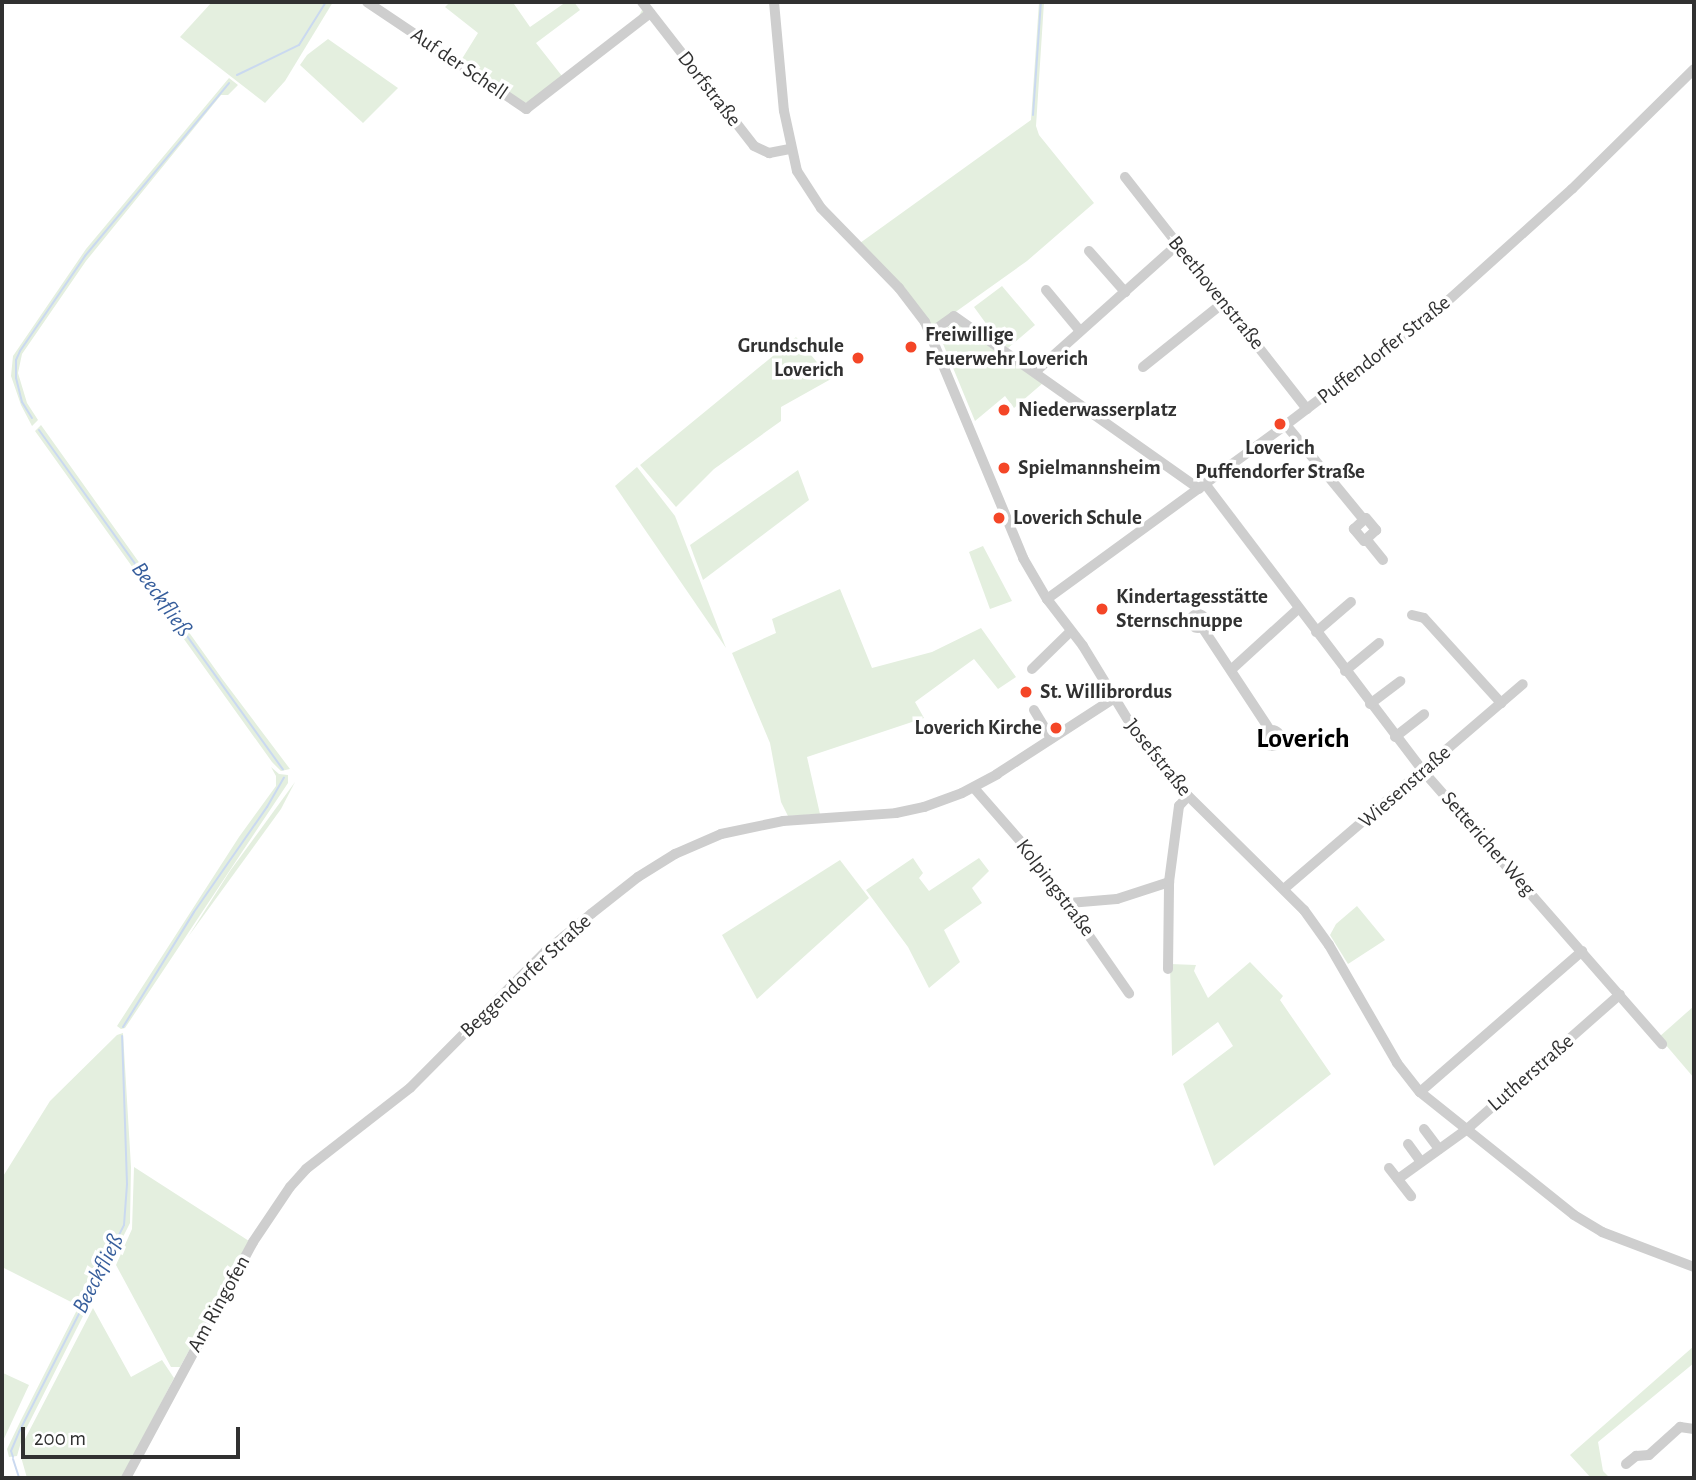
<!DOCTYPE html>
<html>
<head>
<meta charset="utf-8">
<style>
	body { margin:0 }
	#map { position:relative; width:1696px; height:1480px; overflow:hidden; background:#fff; font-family:"Alegreya Sans",sans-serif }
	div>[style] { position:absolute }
	.green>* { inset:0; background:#e4efdf }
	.stream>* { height:2px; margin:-1px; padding:0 1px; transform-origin:1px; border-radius:1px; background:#cad9f0 }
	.minor>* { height:10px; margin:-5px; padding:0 5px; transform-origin:5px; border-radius:5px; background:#cecece }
	.minor>.ring { margin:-5px; padding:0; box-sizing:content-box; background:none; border:10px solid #cecece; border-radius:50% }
	.dots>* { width:19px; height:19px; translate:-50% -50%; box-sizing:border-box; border:4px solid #fff; border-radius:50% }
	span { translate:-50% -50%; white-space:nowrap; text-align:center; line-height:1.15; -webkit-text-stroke:7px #fff; paint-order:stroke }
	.street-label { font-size:21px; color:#313131 }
	.poi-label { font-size:21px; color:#313131; font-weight:700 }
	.left { translate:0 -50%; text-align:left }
	.right { translate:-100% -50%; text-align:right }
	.water-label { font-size:23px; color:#375e9c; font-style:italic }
	.district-label { font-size:28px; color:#000; font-weight:700 }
	.frame { position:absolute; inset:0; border:4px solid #313131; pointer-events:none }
	.scale { position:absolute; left:21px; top:1427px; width:219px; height:32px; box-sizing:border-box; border:4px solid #313131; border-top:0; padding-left:9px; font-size:21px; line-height:24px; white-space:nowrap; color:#313131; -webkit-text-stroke:5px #fff; paint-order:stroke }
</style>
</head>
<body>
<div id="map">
	<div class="green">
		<div style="clip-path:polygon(212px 2px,333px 2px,285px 81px,265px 103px,180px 37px)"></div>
		<div style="clip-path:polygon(450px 2px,517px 2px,514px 4px,530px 27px,566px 2px,574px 2px,580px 10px,536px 43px,562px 76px,638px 18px,642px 10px,647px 14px,533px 101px,524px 103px,460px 62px,478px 33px,445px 7px)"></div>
		<div style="clip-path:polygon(1039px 2px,1044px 2px,1036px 126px,1039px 135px,1094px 203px,1027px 261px,933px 328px,905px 288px,860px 243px,1031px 120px)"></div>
		<div style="clip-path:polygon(328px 39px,398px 88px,363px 123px,300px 65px,307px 55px)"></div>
		<div style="clip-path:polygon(229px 78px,238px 85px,228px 95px,221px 95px,86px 261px,22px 354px,18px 373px,27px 403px,38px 420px,32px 426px,21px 405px,11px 376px,13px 356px,86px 249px)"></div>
		<div style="clip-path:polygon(1002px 286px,1035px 325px,1008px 348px,986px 333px,990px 329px,974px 307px)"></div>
		<div style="clip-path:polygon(956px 321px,1043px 383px,1014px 408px,1005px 396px,975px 421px,939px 334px)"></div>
		<div style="clip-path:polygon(796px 337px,831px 379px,781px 407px,781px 421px,714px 469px,676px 507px,640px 465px)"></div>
		<div style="clip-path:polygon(41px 425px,223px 680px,290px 769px,281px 771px,272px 762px,35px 431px)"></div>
		<div style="clip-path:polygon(637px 467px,675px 516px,726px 648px,615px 486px)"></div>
		<div style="clip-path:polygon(798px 470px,809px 500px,703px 580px,690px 545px)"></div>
		<div style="clip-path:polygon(983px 546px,1012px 601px,990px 609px,969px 552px)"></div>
		<div style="clip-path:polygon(840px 589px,872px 668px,932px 652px,981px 628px,1016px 677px,998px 689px,974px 659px,915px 702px,924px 718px,807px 757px,820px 814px,788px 816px,781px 802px,770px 743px,732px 653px,776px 633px,772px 619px)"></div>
		<div style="clip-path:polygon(271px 767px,279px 774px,288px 775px,288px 783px,125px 1028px,121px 1029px,117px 1026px,239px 837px,276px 786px,276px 776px)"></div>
		<div style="clip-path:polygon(295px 782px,281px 809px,188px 937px,230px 871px)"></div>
		<div style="clip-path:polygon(913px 858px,923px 873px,919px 878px,929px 891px,979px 858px,989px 871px,972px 888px,982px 903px,944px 930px,960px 962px,929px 988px,908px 947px,866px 890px)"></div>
		<div style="clip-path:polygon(840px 860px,869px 898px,757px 999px,722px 935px)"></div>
		<div style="clip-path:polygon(1357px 906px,1385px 940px,1348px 964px,1330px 935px,1336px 924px)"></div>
		<div style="clip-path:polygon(1250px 962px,1283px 996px,1280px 1000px,1331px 1074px,1214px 1166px,1183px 1084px,1233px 1046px,1218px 1022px,1172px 1056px,1170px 964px,1196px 965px,1194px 971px,1208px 998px)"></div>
		<div style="clip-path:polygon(1694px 1006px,1694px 1078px,1659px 1037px)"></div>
		<div style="clip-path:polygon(123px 1033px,131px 1167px,130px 1223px,23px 1435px,17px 1456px,9px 1457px,7px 1449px,21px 1420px,79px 1306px,2px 1267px,2px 1178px,50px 1101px,117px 1035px)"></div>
		<div style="clip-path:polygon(134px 1167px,249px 1241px,180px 1367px,171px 1367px,116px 1265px,132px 1229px)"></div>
		<div style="clip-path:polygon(93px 1308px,131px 1377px,162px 1360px,174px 1378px,122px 1478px,27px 1478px,21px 1457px,25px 1439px)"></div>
		<div style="clip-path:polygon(1694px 1346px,1694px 1363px,1598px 1442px,1603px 1471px,1610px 1478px,1591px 1478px,1570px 1455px)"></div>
		<div style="clip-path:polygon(3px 1373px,29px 1385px,2px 1443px,2px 1376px)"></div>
	</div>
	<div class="stream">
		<div style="left:237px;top:75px;width:69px;rotate:-25.8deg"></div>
		<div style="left:299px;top:45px;width:51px;rotate:-57.9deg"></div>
		<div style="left:1033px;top:115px;width:113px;rotate:-86deg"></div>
		<div style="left:32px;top:418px;width:19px;rotate:-122deg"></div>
		<div style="left:22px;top:402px;width:25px;rotate:-104deg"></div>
		<div style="left:16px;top:378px;width:18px;rotate:-90deg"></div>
		<div style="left:16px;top:360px;width:10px;rotate:-66deg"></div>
		<div style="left:20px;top:351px;width:115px;rotate:-55.6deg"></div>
		<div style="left:85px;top:256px;width:225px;rotate:-50.2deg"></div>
		<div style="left:39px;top:430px;width:418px;rotate:54.3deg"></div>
		<div style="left:123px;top:1027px;width:135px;rotate:-58.3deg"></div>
		<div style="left:194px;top:912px;width:128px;rotate:-55.2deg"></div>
		<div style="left:267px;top:807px;width:34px;rotate:-60deg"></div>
		<div style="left:13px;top:1457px;width:6px;rotate:-108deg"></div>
		<div style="left:11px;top:1451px;width:21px;rotate:-67deg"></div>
		<div style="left:19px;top:1432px;width:232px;rotate:-63.1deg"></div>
		<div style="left:124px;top:1225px;width:41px;rotate:-85.8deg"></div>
		<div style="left:127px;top:1184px;width:148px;rotate:-91.9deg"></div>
		<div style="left:13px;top:1459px;width:20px;rotate:72deg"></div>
	</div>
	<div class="minor">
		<div style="left:367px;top:2px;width:192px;rotate:33.9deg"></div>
		<div style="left:526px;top:109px;width:157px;rotate:-37.7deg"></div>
		<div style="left:642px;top:2px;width:182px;rotate:52.1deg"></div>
		<div style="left:754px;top:146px;width:17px;rotate:25deg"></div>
		<div style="left:769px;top:153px;width:21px;rotate:-11deg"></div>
		<div style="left:774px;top:2px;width:109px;rotate:84.8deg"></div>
		<div style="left:784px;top:111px;width:61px;rotate:77.8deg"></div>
		<div style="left:797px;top:171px;width:44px;rotate:57deg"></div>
		<div style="left:821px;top:208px;width:112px;rotate:45.7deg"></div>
		<div style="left:899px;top:288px;width:43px;rotate:52.6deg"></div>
		<div style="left:925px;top:322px;width:256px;rotate:67.4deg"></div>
		<div style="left:1023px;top:558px;width:48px;rotate:59.7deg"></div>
		<div style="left:1047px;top:599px;width:59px;rotate:52.5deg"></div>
		<div style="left:1083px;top:646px;width:119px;rotate:58.7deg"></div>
		<div style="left:1145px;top:748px;width:36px;rotate:51deg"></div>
		<div style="left:1168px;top:776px;width:191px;rotate:44.6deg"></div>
		<div style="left:1304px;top:910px;width:43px;rotate:54.5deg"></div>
		<div style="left:1329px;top:945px;width:136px;rotate:60deg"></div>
		<div style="left:1397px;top:1063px;width:37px;rotate:52deg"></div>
		<div style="left:1420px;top:1092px;width:197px;rotate:38.6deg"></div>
		<div style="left:1574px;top:1215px;width:33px;rotate:31deg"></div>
		<div style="left:1602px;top:1232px;width:98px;rotate:20.8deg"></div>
		<div style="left:1125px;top:177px;width:295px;rotate:51.9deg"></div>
		<div style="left:1089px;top:251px;width:55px;rotate:48.7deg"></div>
		<div style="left:1046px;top:290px;width:53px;rotate:50.3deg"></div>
		<div style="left:930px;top:333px;width:29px;rotate:-35deg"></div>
		<div style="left:954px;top:316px;width:300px;rotate:35.2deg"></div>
		<div style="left:1143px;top:367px;width:104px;rotate:-38.7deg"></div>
		<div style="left:1035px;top:372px;width:191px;rotate:-41.8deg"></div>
		<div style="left:1286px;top:425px;width:123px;rotate:50.6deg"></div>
		<div style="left:1206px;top:485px;width:359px;rotate:52.8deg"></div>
		<div style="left:1423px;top:771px;width:363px;rotate:48.8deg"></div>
		<div style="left:1366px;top:518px;width:16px;rotate:50deg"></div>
		<div style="left:1376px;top:530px;width:16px;rotate:137deg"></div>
		<div style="left:1364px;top:541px;width:16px;rotate:-130deg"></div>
		<div style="left:1354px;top:529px;width:16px;rotate:-43deg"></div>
		<div style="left:1366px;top:539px;width:27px;rotate:51deg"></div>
		<div style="left:1047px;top:599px;width:292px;rotate:-36.1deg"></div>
		<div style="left:1283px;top:427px;width:200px;rotate:-37.3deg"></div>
		<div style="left:1442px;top:306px;width:175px;rotate:-42deg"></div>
		<div style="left:1572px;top:189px;width:171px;rotate:-44.5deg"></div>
		<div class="ring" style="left:1191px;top:614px;width:4px;height:4px"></div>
		<div style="left:1412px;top:615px;width:12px;rotate:14deg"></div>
		<div style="left:1424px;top:618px;width:115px;rotate:47.8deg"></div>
		<div style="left:1202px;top:627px;width:123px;rotate:56.6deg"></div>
		<div style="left:1316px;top:632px;width:46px;rotate:-40.6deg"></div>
		<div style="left:1032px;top:669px;width:54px;rotate:-44.3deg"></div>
		<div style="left:1232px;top:669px;width:89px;rotate:-42.3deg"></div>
		<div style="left:1345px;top:671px;width:44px;rotate:-39.5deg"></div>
		<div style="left:1370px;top:704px;width:38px;rotate:-37deg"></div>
		<div style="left:1034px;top:710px;width:33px;rotate:59deg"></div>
		<div class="ring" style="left:1264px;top:730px;width:6px;height:6px"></div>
		<div style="left:1395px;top:737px;width:37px;rotate:-38deg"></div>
		<div style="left:974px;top:788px;width:93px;rotate:48.9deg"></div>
		<div style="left:1035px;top:858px;width:165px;rotate:55.2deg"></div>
		<div style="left:1285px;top:888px;width:313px;rotate:-40.6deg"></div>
		<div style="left:1069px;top:903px;width:48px;rotate:-4.8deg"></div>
		<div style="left:1117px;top:899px;width:55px;rotate:-18.1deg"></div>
		<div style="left:1168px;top:969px;width:87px;rotate:-89.3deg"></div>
		<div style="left:1169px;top:882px;width:77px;rotate:-82.5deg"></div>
		<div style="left:1179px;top:806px;width:13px;rotate:-48deg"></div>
		<div style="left:1420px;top:1092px;width:215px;rotate:-41deg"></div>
		<div style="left:1424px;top:1129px;width:25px;rotate:53deg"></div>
		<div style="left:1408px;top:1144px;width:22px;rotate:54deg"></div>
		<div style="left:1389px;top:1168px;width:36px;rotate:52deg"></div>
		<div style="left:1398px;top:1179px;width:84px;rotate:-35.8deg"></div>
		<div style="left:1466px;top:1130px;width:205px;rotate:-41.4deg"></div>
		<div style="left:1626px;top:1464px;width:13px;rotate:-39deg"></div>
		<div style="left:1636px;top:1456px;width:13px;rotate:-4deg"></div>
		<div style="left:1649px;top:1455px;width:42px;rotate:-42.1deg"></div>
		<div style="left:1680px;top:1427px;width:14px;rotate:8deg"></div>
		<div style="left:126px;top:1478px;width:268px;rotate:-61.7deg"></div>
		<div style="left:253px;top:1242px;width:66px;rotate:-56.1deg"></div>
		<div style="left:290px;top:1187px;width:24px;rotate:-48deg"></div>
		<div style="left:306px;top:1169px;width:132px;rotate:-37.9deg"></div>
		<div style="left:410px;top:1088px;width:192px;rotate:-45.2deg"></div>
		<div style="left:545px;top:952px;width:60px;rotate:-39.6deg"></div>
		<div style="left:591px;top:914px;width:60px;rotate:-38.2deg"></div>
		<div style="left:638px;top:877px;width:44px;rotate:-31.9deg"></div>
		<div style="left:675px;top:854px;width:50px;rotate:-23.5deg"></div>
		<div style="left:721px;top:834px;width:63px;rotate:-11.8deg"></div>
		<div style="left:783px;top:821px;width:113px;rotate:-4deg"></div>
		<div style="left:896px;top:813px;width:29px;rotate:-12deg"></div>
		<div style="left:924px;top:807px;width:40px;rotate:-20.2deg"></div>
		<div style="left:962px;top:793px;width:40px;rotate:-28deg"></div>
		<div style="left:997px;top:774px;width:138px;rotate:-32.9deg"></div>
	</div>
	<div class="dots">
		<div style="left:911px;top:347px;background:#f44627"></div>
		<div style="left:858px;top:358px;background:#f44627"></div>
		<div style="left:1004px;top:410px;background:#f44627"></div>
		<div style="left:1280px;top:424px;background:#f44627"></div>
		<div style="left:1004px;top:468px;background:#f44627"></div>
		<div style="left:999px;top:518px;background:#f44627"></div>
		<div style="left:1102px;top:609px;background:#f44627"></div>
		<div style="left:1026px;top:692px;background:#f44627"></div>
		<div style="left:1056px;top:728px;background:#f44627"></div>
	</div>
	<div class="street-label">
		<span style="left:459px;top:64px;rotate:34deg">Auf der Schell</span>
		<span style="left:709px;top:89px;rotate:52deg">Dorfstraße</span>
		<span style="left:1216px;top:293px;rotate:51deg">Beethovenstraße</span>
		<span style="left:1384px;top:350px;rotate:-38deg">Puffendorfer Straße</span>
		<span style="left:1158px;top:758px;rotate:51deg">Josefstraße</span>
		<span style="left:1405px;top:787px;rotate:-41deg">Wiesenstraße</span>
		<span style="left:1488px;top:844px;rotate:49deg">Settericher Weg</span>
		<span style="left:1055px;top:888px;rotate:53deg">Kolpingstraße</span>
		<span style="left:526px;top:976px;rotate:-43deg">Beggendorfer Straße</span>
		<span style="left:1531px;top:1073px;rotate:-41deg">Lutherstraße</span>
		<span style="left:219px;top:1304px;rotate:-61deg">Am Ringofen</span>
	</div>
	<div class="poi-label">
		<span class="left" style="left:925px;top:347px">Freiwillige<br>Feuerwehr Loverich</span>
		<span class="right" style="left:844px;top:358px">Grundschule<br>Loverich</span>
		<span class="left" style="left:1018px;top:410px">Niederwasserplatz</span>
		<span style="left:1280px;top:460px">Loverich<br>Puffendorfer Straße</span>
		<span class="left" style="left:1018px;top:468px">Spielmannsheim</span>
		<span class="left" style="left:1013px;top:518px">Loverich Schule</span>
		<span class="left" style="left:1116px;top:609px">Kindertagesstätte<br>Sternschnuppe</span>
		<span class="left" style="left:1040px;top:692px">St. Willibrordus</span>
		<span class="right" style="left:1042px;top:728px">Loverich Kirche</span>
	</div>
	<div class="water-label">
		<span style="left:161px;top:600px;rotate:54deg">Beeckfließ</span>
		<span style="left:99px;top:1274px;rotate:-63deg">Beeckfließ</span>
	</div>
	<div class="district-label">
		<span style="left:1303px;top:739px">Loverich</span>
	</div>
	<div class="frame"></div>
	<div class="scale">200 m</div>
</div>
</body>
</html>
